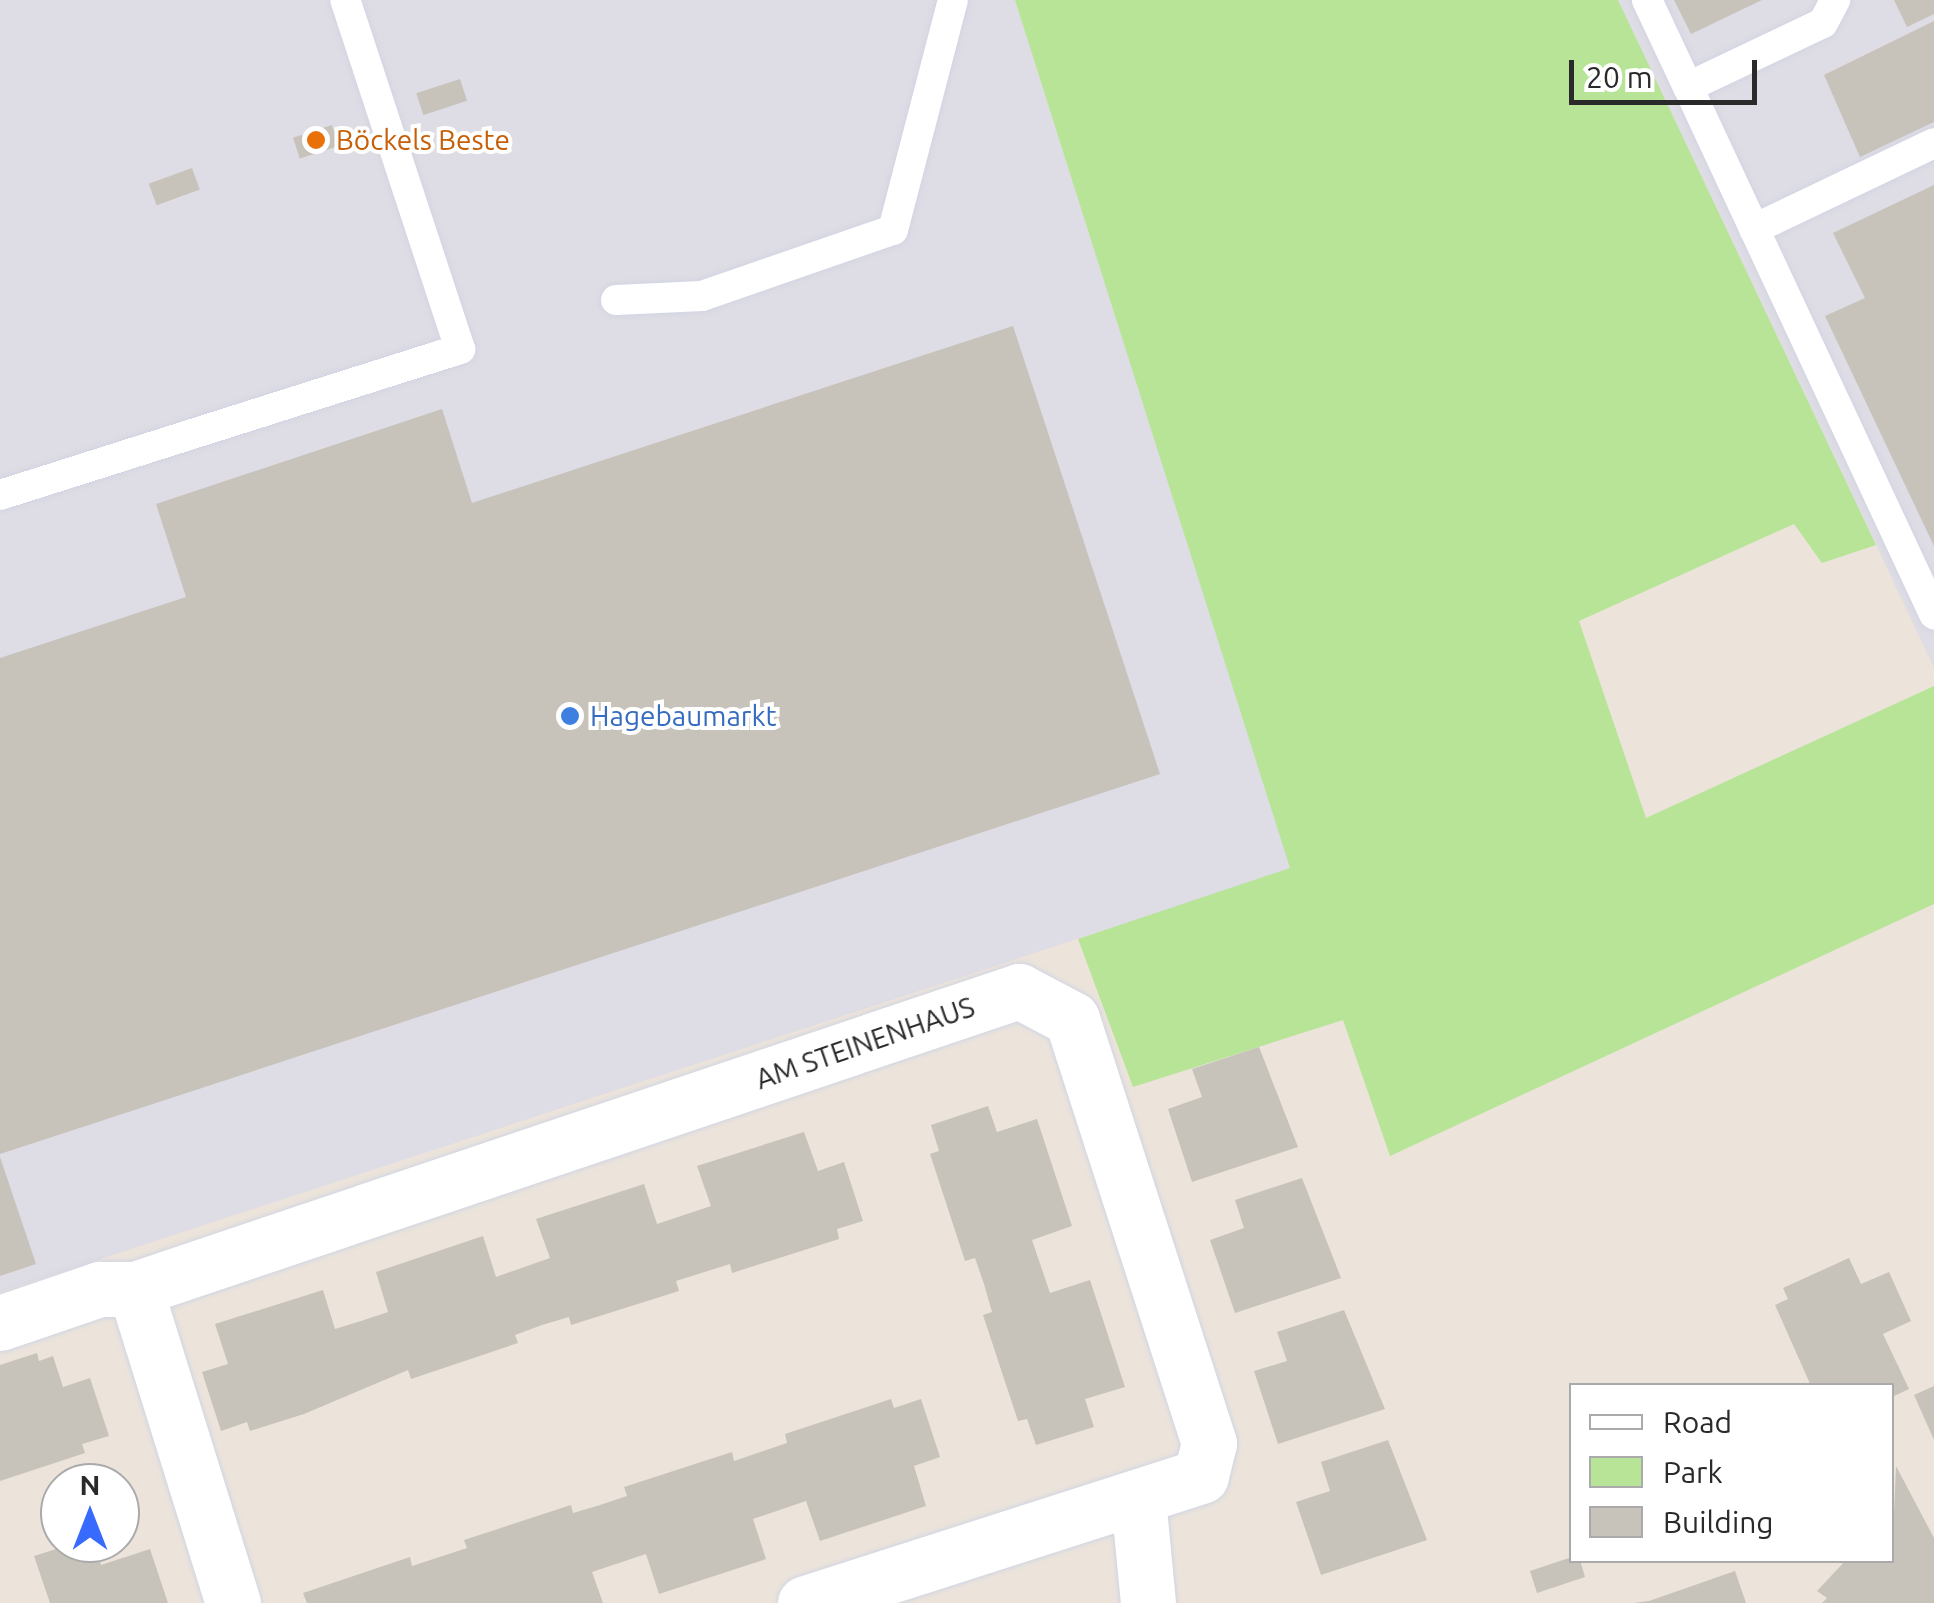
<!DOCTYPE html>
<html>
<head>
<meta charset="utf-8">
<style>
	body { margin:0 }
	#map { position:relative; width:1934px; height:1603px; overflow:hidden; background:#ece4db; font-family:Ubuntu,sans-serif }
	div>[style] { position:absolute }
	.industrial>* { inset:0; background:#dedce4 }
	.green>* { inset:0; background:#b7e497 }
	.building>* { inset:0; background:#c7c2ba; transform-origin:0 0 }
	.roads { filter:drop-shadow(0 0 2px #d1d5e3) drop-shadow(0 0 2px #d1d5e3) }
	.service>* { height:30px; margin:-15px; padding:0 15px; transform-origin:15px; border-radius:15px; background:#fff }
	.minor>* { height:55px; margin:-27.5px; padding:0 27.5px; transform-origin:27.5px; border-radius:27.5px; background:#fff }
	.dots>* { width:28px; height:28px; translate:-50% -50%; box-sizing:border-box; border:5px solid #fff; border-radius:50% }
	span { translate:-50% -50%; white-space:nowrap; text-align:center; line-height:1.15; -webkit-text-stroke:8px #fff; paint-order:stroke }
	.food-label { font-size:28px; color:#c56008 }
	.left { translate:0 -50%; text-align:left }
	.shop-label { font-size:28px; color:#366cbe }
	.street-label { font-size:28px; color:#2a2a2a }
	.legend { position:absolute; left:1569px; top:1383px; width:325px; height:180px; box-sizing:border-box; background:#fff; border:2px solid #aaa; margin:0; padding:12px 18px; list-style:none; font-size:30px; color:#2a2a2a }
	.legend li { display:flex; align-items:center; gap:20px; height:50px }
	.legend b { width:50px; border:2px solid #aaa }
	.north { position:absolute; left:40px; top:1463px; width:100px; height:100px; box-sizing:border-box; background:#fff; border:2px solid #aaa; border-radius:50%; rotate:0deg; font-size:28px; font-weight:700; line-height:40px; text-align:center; color:#2a2a2a }
	.north::after { content:''; display:block; margin:auto; width:35px; height:45px; background:#386afd; clip-path:polygon(50% 0,100% 100%,50% 72%,0 100%) }
	.scale { position:absolute; left:1569px; top:60px; width:188px; height:45px; box-sizing:border-box; border:5px solid #2a2a2a; border-top:0; padding-left:12px; font-size:30px; line-height:35px; white-space:nowrap; color:#2a2a2a; -webkit-text-stroke:8px #fff; paint-order:stroke }
</style>
</head>
<body>
<div id="map">
	<div class="industrial">
		<div style="clip-path:polygon(0 0,1015px 0,1291px 869px,0 1292px)"></div>
		<div style="clip-path:polygon(1618px 0,1934px 0,1934px 668px,1876px 545px)"></div>
	</div>
	<div class="green">
		<div style="clip-path:polygon(1015px 0,1618px 0,1876px 545px,1822px 563px,1794px 524px,1579px 621px,1646px 818px,1934px 686px,1934px 904px,1390px 1156px,1343px 1020px,1133px 1087px,1078px 939px,1290px 868px)"></div>
	</div>
	<div class="building">
		<div style="clip-path:polygon(1674px 0,1762px 0,1691px 34px)"></div>
		<div style="clip-path:polygon(1894px 0,1934px 0,1934px 14px,1907px 27px)"></div>
		<div style="clip-path:polygon(1934px 21px,1934px 122px,1860px 157px,1824px 75px)"></div>
		<div style="left:460px;top:79px;width:23px;height:46px;rotate:72deg"></div>
		<div style="left:332px;top:125px;width:22px;height:41px;rotate:72deg"></div>
		<div style="left:192px;top:168px;width:23px;height:46px;rotate:70deg"></div>
		<div style="clip-path:polygon(1934px 185px,1934px 546px,1825px 316px,1865px 298px,1833px 233px)"></div>
		<div style="clip-path:polygon(1013px 326px,1160px 774px,0 1154px,0 658px,186px 597px,156px 504px,442px 409px,472px 503px)"></div>
		<div style="clip-path:polygon(1259px 1047px,1298px 1147px,1192px 1182px,1168px 1109px,1202px 1097px,1192px 1069px)"></div>
		<div style="clip-path:polygon(988px 1106px,997px 1132px,1037px 1119px,1072px 1226px,1032px 1240px,1050px 1293px,1090px 1280px,1125px 1387px,1085px 1399px,1094px 1427px,1036px 1445px,1027px 1419px,1018px 1421px,983px 1315px,992px 1312px,984px 1284px,975px 1258px,965px 1261px,930px 1154px,939px 1151px,931px 1125px)"></div>
		<div style="clip-path:polygon(804px 1132px,818px 1171px,844px 1162px,863px 1221px,837px 1229px,839px 1239px,732px 1273px,730px 1264px,676px 1281px,679px 1291px,571px 1325px,569px 1317px,542px 1325px,515px 1335px,518px 1343px,411px 1379px,408px 1370px,304px 1414px,250px 1431px,247px 1422px,221px 1431px,202px 1372px,228px 1364px,215px 1324px,323px 1290px,335px 1329px,361px 1321px,388px 1312px,376px 1272px,483px 1236px,496px 1277px,550px 1258px,536px 1219px,644px 1184px,657px 1224px,711px 1206px,697px 1166px)"></div>
		<div style="clip-path:polygon(0 1157px,36px 1264px,0 1276px)"></div>
		<div style="clip-path:polygon(1302px 1178px,1341px 1278px,1235px 1313px,1210px 1240px,1244px 1228px,1235px 1200px)"></div>
		<div style="clip-path:polygon(1849px 1258px,1861px 1284px,1889px 1272px,1911px 1321px,1883px 1334px,1909px 1389px,1892px 1397px,1892px 1386px,1811px 1386px,1775px 1305px,1788px 1299px,1783px 1288px)"></div>
		<div style="clip-path:polygon(1344px 1310px,1385px 1409px,1278px 1444px,1254px 1371px,1287px 1361px,1277px 1332px)"></div>
		<div style="clip-path:polygon(37px 1353px,39px 1361px,53px 1356px,63px 1387px,90px 1378px,109px 1436px,82px 1444px,85px 1453px,0 1481px,0 1365px)"></div>
		<div style="clip-path:polygon(1934px 1386px,1934px 1440px,1914px 1395px)"></div>
		<div style="clip-path:polygon(891px 1399px,894px 1408px,921px 1399px,940px 1457px,914px 1466px,926px 1506px,820px 1541px,806px 1501px,753px 1519px,766px 1559px,659px 1594px,646px 1554px,592px 1572px,603px 1603px,307px 1603px,303px 1593px,410px 1557px,412px 1566px,467px 1548px,464px 1540px,571px 1505px,573px 1513px,600px 1505px,627px 1496px,624px 1487px,732px 1452px,734px 1461px,787px 1443px,785px 1434px)"></div>
		<div style="clip-path:polygon(1388px 1440px,1427px 1540px,1321px 1575px,1296px 1502px,1330px 1491px,1321px 1462px)"></div>
		<div style="clip-path:polygon(1896px 1466px,1934px 1538px,1934px 1603px,1822px 1603px,1827px 1598px,1817px 1591px,1846px 1560px,1892px 1560px)"></div>
		<div style="clip-path:polygon(75px 1543px,94px 1543px,101px 1565px,150px 1549px,168px 1603px,50px 1603px,34px 1556px)"></div>
		<div style="clip-path:polygon(1572px 1557px,1580px 1560px,1585px 1577px,1537px 1593px,1530px 1571px)"></div>
		<div style="clip-path:polygon(1735px 1571px,1746px 1603px,1633px 1603px,1649px 1601px)"></div>
	</div>
	<div class="roads">
		<div class="service">
			<div style="left:1647px;top:0;width:96px;rotate:64.8deg"></div>
			<div style="left:1688px;top:87px;width:149px;rotate:-25.4deg"></div>
			<div style="left:1823px;top:23px;width:26px;rotate:-62deg"></div>
			<div style="left:1688px;top:87px;width:582px;rotate:64.98deg"></div>
			<div style="left:1754px;top:229px;width:199px;rotate:-25.5deg"></div>
			<div style="left:616px;top:300px;width:86px;rotate:-2.7deg"></div>
			<div style="left:702px;top:296px;width:202px;rotate:-19.1deg"></div>
			<div style="left:893px;top:230px;width:238px;rotate:-75.4deg"></div>
			<div style="left:0;top:495px;width:483px;rotate:-17.6deg"></div>
			<div style="left:460px;top:349px;width:367px;rotate:-108.2deg"></div>
		</div>
		<div class="minor">
			<div style="left:0;top:1323px;width:106px;rotate:-18.8deg"></div>
			<div style="left:100px;top:1289px;width:35px"></div>
			<div style="left:1138px;top:1499px;width:104px;rotate:84.5deg"></div>
			<div style="left:233px;top:1603px;width:329px;rotate:-107.3deg"></div>
			<div style="left:135px;top:1289px;width:933px;rotate:-18.63deg"></div>
			<div style="left:1019px;top:991px;width:60px;rotate:27.8deg"></div>
			<div style="left:1072px;top:1019px;width:446px;rotate:72.1deg"></div>
			<div style="left:1209px;top:1443px;width:34px;rotate:104deg"></div>
			<div style="left:1201px;top:1476px;width:416px;rotate:162.2deg"></div>
		</div>
	</div>
	<div class="dots">
		<div style="left:316px;top:140px;background:#e8710a"></div>
		<div style="left:570px;top:716px;background:#3f7fe0"></div>
	</div>
	<div class="food-label">
		<span class="left" style="left:336px;top:140px">Böckels Beste</span>
	</div>
	<div class="shop-label">
		<span class="left" style="left:590px;top:716px">Hagebaumarkt</span>
	</div>
	<div class="street-label">
		<span style="left:865px;top:1043px;rotate:-19deg">AM STEINENHAUS</span>
	</div>
	<ul class="legend">
	<li><b style="height:12px;background:#fff"></b>Road</li>
	<li><b style="height:28px;background:#b7e497"></b>Park</li>
	<li><b style="height:28px;background:#c7c2ba"></b>Building</li>
	</ul>
	<div class="north">N</div>
	<div class="scale">20 m</div>
</div>
</body>
</html>
